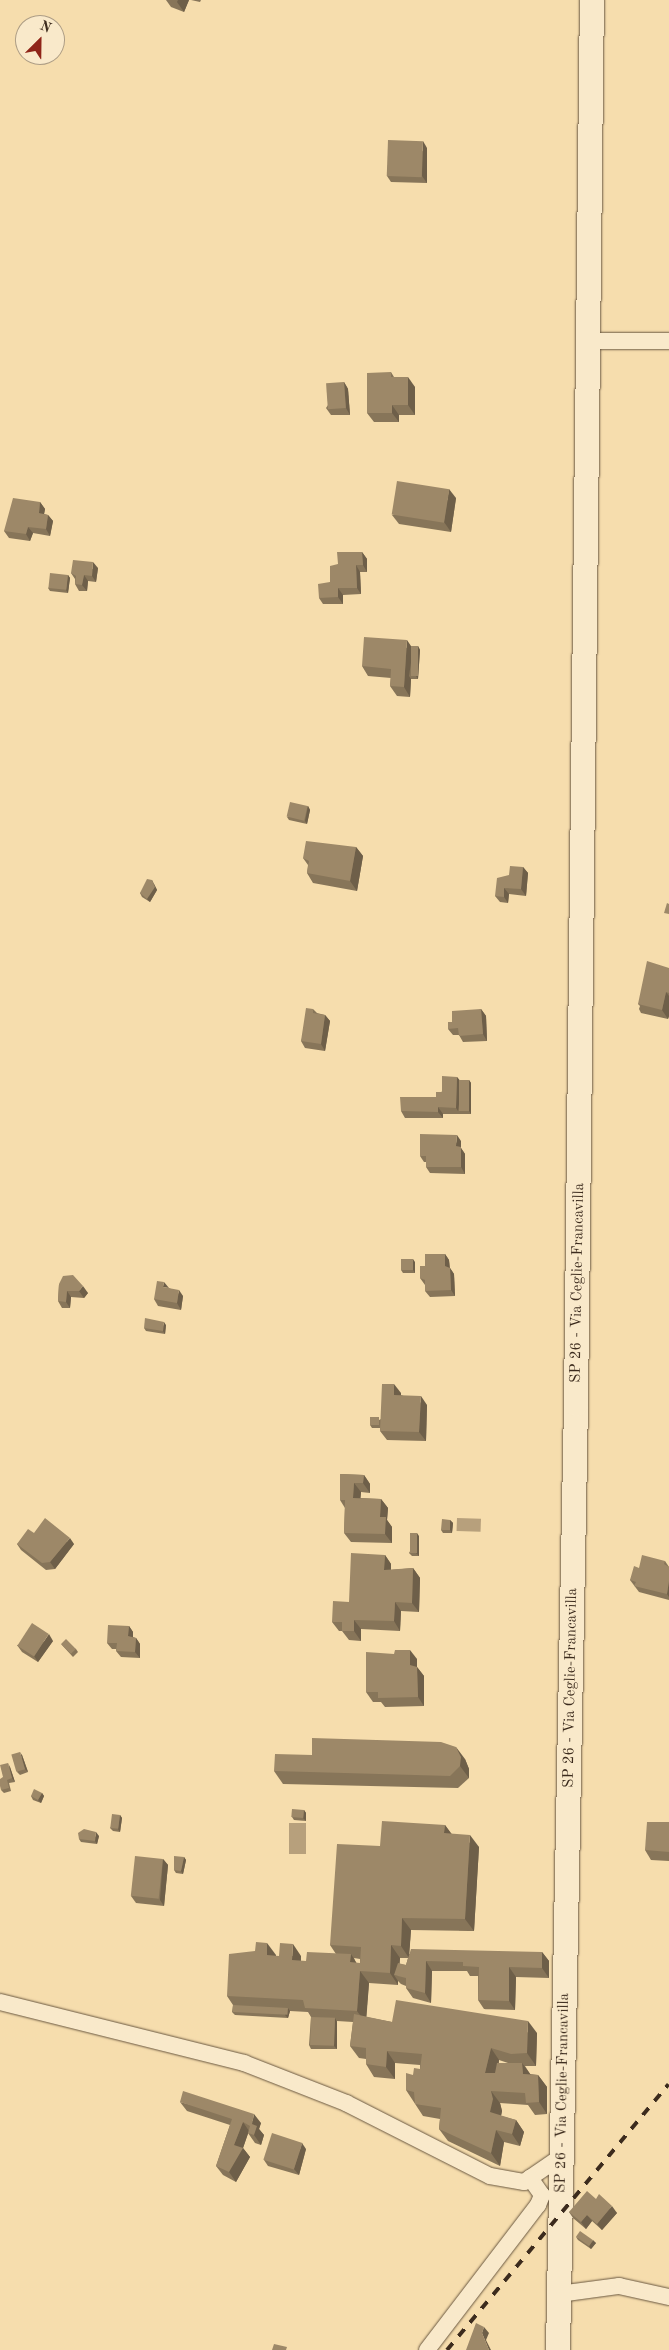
<!DOCTYPE html>
<html>
<head>
<meta charset="utf-8">
<style>
	body { margin:0 }
	#map { position:relative; width:669px; height:2350px; overflow:hidden; background:#f6ddad; font-family:"Old Standard TT",serif }
	div>[style] { position:absolute }
	.water>* { inset:0; background:#b7a07c; transform-origin:0 0 }
	.roads { filter:drop-shadow(0 0 1px #6a5841) drop-shadow(0 0 1px #6a5841) }
	.minor>* { height:16px; margin:-8px; padding:0 8px; transform-origin:8px; border-radius:8px; background:#f9e9ca }
	.secondary>* { height:24px; margin:-12px; padding:0 12px; transform-origin:12px; border-radius:12px; background:#f9e9ca }
	.rail>* { height:4px; margin-top:-2px; transform-origin:0; background:repeating-linear-gradient(90deg,#3c2b1d 0 9px,transparent 0 18px) }
	.wall>* { inset:0; background:#877559 }
	.shaded-wall>* { inset:0; background:#6e5f49 }
	.building>* { inset:0; background:#9d8868; transform-origin:0 0 }
	span { translate:-50% -50%; white-space:nowrap; text-align:center; line-height:1.15; -webkit-text-stroke:4px #f9e9ca; paint-order:stroke }
	.street-label { font-size:15px; color:#3c2b1d }
	.north { position:absolute; left:15px; top:15px; width:50px; height:50px; box-sizing:border-box; background:#f9e9ca; border:1px solid #ad9d85; border-radius:50%; rotate:23deg; font-size:14px; font-weight:700; line-height:20px; text-align:center; color:#3c2b1d }
	.north::after { content:''; display:block; margin:auto; width:18px; height:22px; background:#8f2418; clip-path:polygon(50% 0,100% 100%,50% 72%,0 100%) }
</style>
</head>
<body>
<div id="map">
	<div class="water">
		<div style="left:457px;top:1518px;width:24px;height:13px;rotate:2deg"></div>
		<div style="left:289px;top:1823px;width:17px;height:31px"></div>
	</div>
	<div class="roads">
		<div class="minor">
			<div style="left:586px;top:341px;width:83px"></div>
			<div style="left:0;top:2002px;width:252px;rotate:14deg"></div>
			<div style="left:244px;top:2063px;width:110px;rotate:21.4deg"></div>
			<div style="left:346px;top:2103px;width:161px;rotate:26.9deg"></div>
			<div style="left:490px;top:2176px;width:35px;rotate:10deg"></div>
			<div style="left:524px;top:2182px;width:46px;rotate:-34.4deg"></div>
			<div style="left:559px;top:2294px;width:61px;rotate:-7.6deg"></div>
			<div style="left:619px;top:2286px;width:51px;rotate:12.4deg"></div>
			<div style="left:427px;top:2350px;width:183px;rotate:-52.6deg"></div>
			<div style="left:538px;top:2205px;width:11px;rotate:-68deg"></div>
			<div style="left:542px;top:2195px;width:21px;rotate:-125deg"></div>
		</div>
		<div class="secondary">
			<div style="left:558px;top:2350px;width:946px;rotate:-88.91deg"></div>
			<div style="left:576px;top:1404px;width:1404px;rotate:-89.35deg"></div>
		</div>
	</div>
	<div class="rail">
		<div style="left:447px;top:2350px;width:346px;rotate:-50.2deg"></div>
	</div>
	<div class="wall">
		<div style="clip-path:polygon(166px 0,189px 0,184px 12px,171px 7px)"></div>
		<div style="clip-path:polygon(191px 0,201px 0,200px 2px)"></div>
		<div style="clip-path:polygon(427px 148px,427px 183px,391px 182px,387px 176px)"></div>
		<div style="clip-path:polygon(391px 372px,394px 377px,415px 387px,415px 415px,399px 415px,399px 422px,374px 422px,367px 413px)"></div>
		<div style="clip-path:polygon(344px 382px,348px 389px,350px 415px,331px 415px,326px 408px)"></div>
		<div style="clip-path:polygon(456px 498px,451px 532px,399px 524px,392px 515px)"></div>
		<div style="clip-path:polygon(40px 502px,45px 509px,44px 514px,48px 515px,53px 521px,50px 536px,33px 533px,30px 541px,9px 538px,4px 531px)"></div>
		<div style="clip-path:polygon(362px 552px,367px 559px,367px 572px,360px 572px,361px 594px,343px 595px,343px 604px,323px 604px,319px 598px,330px 582px,338px 564px)"></div>
		<div style="clip-path:polygon(98px 568px,96px 582px,88px 581px,87px 591px,79px 591px,75px 584px,75px 579px,71px 573px)"></div>
		<div style="clip-path:polygon(68px 575px,70px 578px,68px 593px,50px 591px,48px 588px)"></div>
		<div style="clip-path:polygon(411px 646px,418px 646px,420px 650px,418px 679px,411px 679px,410px 697px,397px 696px,390px 686px,391px 678px,368px 676px,362px 666px)"></div>
		<div style="clip-path:polygon(308px 806px,310px 810px,307px 824px,289px 820px,287px 817px)"></div>
		<div style="clip-path:polygon(356px 847px,363px 856px,357px 891px,313px 883px,307px 873px,308px 865px,303px 858px)"></div>
		<div style="clip-path:polygon(523px 867px,528px 873px,526px 896px,509px 894px,508px 903px,500px 902px,495px 896px)"></div>
		<div style="clip-path:polygon(154px 884px,157px 890px,150px 902px,142px 897px,140px 893px)"></div>
		<div style="clip-path:polygon(669px 968px,669px 1016px,668px 1019px,641px 1013px,639px 1009px,640px 1006px,638px 1004px)"></div>
		<div style="clip-path:polygon(313px 1009px,317px 1013px,325px 1015px,330px 1021px,325px 1051px,305px 1048px,301px 1041px)"></div>
		<div style="clip-path:polygon(481px 1009px,486px 1016px,487px 1041px,463px 1042px,459px 1035px,453px 1035px,448px 1029px,452px 1022px)"></div>
		<div style="clip-path:polygon(457px 1077px,459px 1080px,469px 1080px,471px 1083px,471px 1114px,443px 1114px,443px 1118px,405px 1118px,401px 1111px,436px 1097px)"></div>
		<div style="clip-path:polygon(461px 1141px,461px 1148px,465px 1154px,465px 1174px,430px 1173px,426px 1167px,426px 1162px,424px 1162px,420px 1156px)"></div>
		<div style="clip-path:polygon(445px 1254px,449px 1260px,450px 1268px,454px 1274px,455px 1296px,430px 1297px,425px 1291px,425px 1285px,420px 1278px,425px 1266px)"></div>
		<div style="clip-path:polygon(415px 1262px,415px 1273px,403px 1273px,401px 1270px)"></div>
		<div style="clip-path:polygon(59px 1284px,88px 1293px,84px 1298px,71px 1297px,70px 1308px,62px 1308px,58px 1301px)"></div>
		<div style="clip-path:polygon(169px 1288px,183px 1296px,181px 1310px,158px 1306px,154px 1299px)"></div>
		<div style="clip-path:polygon(166px 1325px,165px 1334px,146px 1331px,144px 1328px)"></div>
		<div style="clip-path:polygon(401px 1393px,401px 1395px,427px 1405px,426px 1441px,387px 1440px,380px 1431px,380px 1428px,372px 1428px,370px 1425px,381px 1419px)"></div>
		<div style="clip-path:polygon(340px 1474px,364px 1475px,370px 1484px,370px 1493px,361px 1492px,360px 1498px,381px 1499px,388px 1508px,387px 1520px,392px 1527px,392px 1543px,351px 1542px,344px 1533px,345px 1508px,340px 1500px)"></div>
		<div style="clip-path:polygon(450px 1520px,453px 1523px,452px 1533px,443px 1533px,441px 1530px)"></div>
		<div style="clip-path:polygon(34px 1533px,74px 1544px,55px 1569px,46px 1570px,21px 1550px,17px 1544px)"></div>
		<div style="clip-path:polygon(419px 1536px,419px 1556px,412px 1556px,409px 1553px)"></div>
		<div style="clip-path:polygon(385px 1555px,391px 1564px,391px 1570px,413px 1568px,420px 1578px,419px 1612px,401px 1611px,400px 1631px,361px 1629px,361px 1641px,349px 1640px,342px 1631px,339px 1631px,332px 1622px,349px 1602px)"></div>
		<div style="clip-path:polygon(665px 1561px,669px 1567px,669px 1600px,639px 1592px,630px 1580px,639px 1568px)"></div>
		<div style="clip-path:polygon(129px 1626px,133px 1632px,133px 1637px,136px 1638px,140px 1644px,140px 1658px,121px 1657px,116px 1651px,116px 1649px,112px 1649px,107px 1643px)"></div>
		<div style="clip-path:polygon(53px 1641px,38px 1662px,22px 1652px,17px 1645px)"></div>
		<div style="clip-path:polygon(61px 1644px,76px 1649px,78px 1652px,73px 1657px)"></div>
		<div style="clip-path:polygon(394px 1654px,417px 1659px,417px 1667px,424px 1676px,424px 1706px,385px 1707px,381px 1702px,373px 1702px,366px 1692px)"></div>
		<div style="clip-path:polygon(22px 1755px,28px 1772px,20px 1775px,17px 1772px)"></div>
		<div style="clip-path:polygon(465px 1759px,469px 1769px,469px 1778px,458px 1788px,283px 1784px,274px 1771px)"></div>
		<div style="clip-path:polygon(10px 1767px,15px 1782px,9px 1783px,11px 1791px,4px 1793px,1px 1790px,3px 1777px)"></div>
		<div style="clip-path:polygon(42px 1793px,44px 1796px,41px 1803px,33px 1800px,31px 1796px)"></div>
		<div style="clip-path:polygon(304px 1810px,306px 1813px,306px 1821px,294px 1820px,292px 1817px)"></div>
		<div style="clip-path:polygon(120px 1815px,122px 1818px,120px 1832px,113px 1831px,110px 1828px)"></div>
		<div style="clip-path:polygon(669px 1822px,669px 1861px,651px 1860px,645px 1850px)"></div>
		<div style="clip-path:polygon(evenodd,445px 1825px,451px 1834px,479px 1847px,474px 1931px,411px 1930px,409px 1954px,542px 1952px,549px 1961px,549px 1978px,516px 1977px,515px 2010px,484px 2009px,478px 2000px,478px 1976px,470px 1976px,467px 1971px,432px 1971px,431px 2003px,413px 1998px,406px 1988px,406px 1986px,401px 1984px,398px 1981px,398px 1985px,369px 1983px,366px 2017px,392px 2022px,537px 2033px,536px 2066px,525px 2066px,530px 2074px,538px 2075px,547px 2087px,547px 2114px,535px 2115px,528px 2105px,500px 2103px,502px 2111px,501px 2116px,516px 2120px,524px 2132px,520px 2146px,504px 2142px,500px 2166px,448px 2141px,439px 2129px,440px 2119px,423px 2116px,406px 2090px,413px 2075px,420px 2069px,420px 2065px,395px 2063px,395px 2079px,374px 2077px,366px 2064px,366px 2059px,359px 2058px,350px 2046px,353px 2022px,337px 2021px,337px 2049px,311px 2049px,309px 2045px,311px 2017px,308px 2012px,290px 2011px,288px 2018px,235px 2015px,232px 2012px,233px 2005px,227px 1996px,276px 1955px,276px 1956px,301px 1956px,301px 1961px,306px 1961px,336px 1954px,330px 1945px,380px 1846px,445px 1825px,354px 1958px,360px 1959px,360px 1963px,356px 1963px,354px 1958px,445px 1825px,400px 1958px,408px 1958px,406px 1965px,399px 1964px,400px 1958px,445px 1825px,499px 2060px,508px 2063px,499px 2063px,499px 2060px)"></div>
		<div style="clip-path:polygon(99px 1836px,97px 1844px,81px 1842px,79px 1839px)"></div>
		<div style="clip-path:polygon(184px 1857px,186px 1860px,183px 1874px,176px 1873px,174px 1870px)"></div>
		<div style="clip-path:polygon(163px 1859px,168px 1865px,164px 1906px,136px 1903px,131px 1896px)"></div>
		<div style="clip-path:polygon(180px 2102px,261px 2123px,259px 2129px,264px 2135px,261px 2145px,255px 2143px,248px 2133px,243px 2148px,250px 2157px,236px 2182px,223px 2175px,216px 2166px,230px 2125px,187px 2111px)"></div>
		<div style="clip-path:polygon(306px 2149px,299px 2175px,268px 2166px,264px 2160px)"></div>
		<div style="clip-path:polygon(596px 2199px,617px 2213px,602px 2230px,592px 2221px,586px 2229px,573px 2218px,569px 2212px)"></div>
		<div style="clip-path:polygon(576px 2237px,596px 2243px,591px 2249px,578px 2240px)"></div>
	</div>
	<div class="shaded-wall">
		<div style="clip-path:polygon(178px 0,189px 0,184px 12px,177px 2px)"></div>
		<div style="clip-path:polygon(423px 141px,427px 148px,427px 183px,422px 176px)"></div>
		<div style="clip-path:polygon(408px 377px,415px 387px,415px 415px,408px 405px)"></div>
		<div style="clip-path:polygon(344px 382px,348px 389px,350px 415px,346px 408px)"></div>
		<div style="clip-path:polygon(392px 405px,399px 415px,399px 422px,392px 413px)"></div>
		<div style="clip-path:polygon(449px 489px,456px 498px,451px 532px,444px 522px)"></div>
		<div style="clip-path:polygon(40px 502px,45px 509px,43px 520px,39px 513px)"></div>
		<div style="clip-path:polygon(48px 515px,53px 521px,50px 536px,46px 529px)"></div>
		<div style="clip-path:polygon(28px 527px,33px 533px,30px 541px,26px 534px)"></div>
		<div style="clip-path:polygon(362px 552px,367px 559px,367px 572px,363px 565px)"></div>
		<div style="clip-path:polygon(93px 562px,98px 568px,96px 582px,92px 576px)"></div>
		<div style="clip-path:polygon(356px 565px,360px 572px,361px 594px,357px 588px)"></div>
		<div style="clip-path:polygon(68px 575px,70px 578px,68px 593px,66px 590px)"></div>
		<div style="clip-path:polygon(84px 575px,88px 581px,87px 591px,82px 585px)"></div>
		<div style="clip-path:polygon(338px 588px,343px 595px,343px 604px,338px 597px)"></div>
		<div style="clip-path:polygon(407px 640px,413px 649px,409px 676px,411px 679px,410px 697px,404px 687px)"></div>
		<div style="clip-path:polygon(418px 646px,420px 650px,418px 679px,416px 676px)"></div>
		<div style="clip-path:polygon(308px 806px,310px 810px,307px 824px,305px 821px)"></div>
		<div style="clip-path:polygon(356px 847px,363px 856px,357px 891px,350px 881px)"></div>
		<div style="clip-path:polygon(523px 867px,528px 873px,526px 896px,521px 889px)"></div>
		<div style="clip-path:polygon(152px 880px,157px 890px,150px 902px,147px 899px)"></div>
		<div style="clip-path:polygon(504px 888px,509px 894px,508px 903px,504px 897px)"></div>
		<div style="clip-path:polygon(666px 992px,669px 996px,669px 1016px,668px 1019px,662px 1010px)"></div>
		<div style="clip-path:polygon(481px 1009px,486px 1016px,487px 1041px,483px 1034px)"></div>
		<div style="clip-path:polygon(325px 1015px,330px 1021px,325px 1051px,321px 1044px)"></div>
		<div style="clip-path:polygon(457px 1077px,462px 1083px,458px 1111px,456px 1108px)"></div>
		<div style="clip-path:polygon(469px 1080px,471px 1083px,471px 1114px,469px 1111px)"></div>
		<div style="clip-path:polygon(438px 1107px,443px 1114px,443px 1118px,438px 1112px)"></div>
		<div style="clip-path:polygon(457px 1135px,461px 1141px,461px 1148px,465px 1154px,465px 1174px,461px 1167px,456px 1146px)"></div>
		<div style="clip-path:polygon(445px 1254px,449px 1260px,450px 1273px,445px 1266px)"></div>
		<div style="clip-path:polygon(413px 1259px,415px 1262px,415px 1273px,413px 1270px)"></div>
		<div style="clip-path:polygon(450px 1268px,454px 1274px,455px 1296px,451px 1290px)"></div>
		<div style="clip-path:polygon(164px 1282px,169px 1288px,163px 1287px)"></div>
		<div style="clip-path:polygon(83px 1286px,88px 1293px,84px 1298px,79px 1291px)"></div>
		<div style="clip-path:polygon(179px 1290px,183px 1296px,181px 1310px,177px 1303px)"></div>
		<div style="clip-path:polygon(67px 1291px,71px 1297px,70px 1308px,66px 1302px)"></div>
		<div style="clip-path:polygon(164px 1322px,166px 1325px,165px 1334px,163px 1331px)"></div>
		<div style="clip-path:polygon(394px 1384px,401px 1393px,401px 1404px,394px 1395px)"></div>
		<div style="clip-path:polygon(421px 1396px,427px 1405px,426px 1441px,419px 1432px)"></div>
		<div style="clip-path:polygon(364px 1475px,370px 1484px,370px 1493px,363px 1483px)"></div>
		<div style="clip-path:polygon(354px 1483px,361px 1492px,360px 1507px,353px 1498px)"></div>
		<div style="clip-path:polygon(381px 1499px,388px 1508px,387px 1520px,392px 1527px,392px 1543px,385px 1534px,380px 1517px)"></div>
		<div style="clip-path:polygon(450px 1520px,453px 1523px,452px 1533px,450px 1530px)"></div>
		<div style="clip-path:polygon(417px 1533px,419px 1536px,419px 1556px,416px 1553px)"></div>
		<div style="clip-path:polygon(70px 1538px,74px 1544px,55px 1569px,50px 1562px)"></div>
		<div style="clip-path:polygon(385px 1555px,391px 1564px,391px 1579px,384px 1570px)"></div>
		<div style="clip-path:polygon(413px 1568px,420px 1578px,419px 1612px,412px 1603px)"></div>
		<div style="clip-path:polygon(669px 1581px,669px 1597px,667px 1594px)"></div>
		<div style="clip-path:polygon(395px 1602px,401px 1611px,400px 1631px,394px 1621px)"></div>
		<div style="clip-path:polygon(354px 1620px,361px 1629px,361px 1641px,354px 1631px)"></div>
		<div style="clip-path:polygon(129px 1626px,133px 1632px,133px 1643px,128px 1636px)"></div>
		<div style="clip-path:polygon(49px 1634px,53px 1641px,38px 1662px,34px 1656px)"></div>
		<div style="clip-path:polygon(136px 1638px,140px 1644px,140px 1658px,135px 1652px)"></div>
		<div style="clip-path:polygon(410px 1650px,417px 1659px,417px 1675px,410px 1665px)"></div>
		<div style="clip-path:polygon(417px 1667px,424px 1676px,424px 1706px,418px 1697px)"></div>
		<div style="clip-path:polygon(456px 1747px,465px 1759px,469px 1769px,469px 1778px,460px 1766px)"></div>
		<div style="clip-path:polygon(20px 1752px,22px 1755px,28px 1772px,25px 1769px)"></div>
		<div style="clip-path:polygon(8px 1763px,10px 1767px,15px 1782px,12px 1778px)"></div>
		<div style="clip-path:polygon(42px 1793px,44px 1796px,41px 1803px,38px 1800px)"></div>
		<div style="clip-path:polygon(304px 1810px,306px 1813px,306px 1821px,303px 1818px)"></div>
		<div style="clip-path:polygon(120px 1815px,122px 1818px,120px 1832px,118px 1829px)"></div>
		<div style="clip-path:polygon(445px 1825px,454px 1837px,444px 1833px)"></div>
		<div style="clip-path:polygon(96px 1832px,99px 1836px,97px 1844px,95px 1841px)"></div>
		<div style="clip-path:polygon(470px 1835px,479px 1847px,474px 1931px,465px 1919px)"></div>
		<div style="clip-path:polygon(184px 1857px,186px 1860px,183px 1874px,181px 1871px)"></div>
		<div style="clip-path:polygon(163px 1859px,168px 1865px,164px 1906px,160px 1900px)"></div>
		<div style="clip-path:polygon(402px 1918px,411px 1930px,409px 1958px,401px 1946px)"></div>
		<div style="clip-path:polygon(267px 1943px,276px 1955px,275px 1967px,267px 1955px)"></div>
		<div style="clip-path:polygon(293px 1944px,301px 1956px,300px 1973px,292px 1960px)"></div>
		<div style="clip-path:polygon(391px 1945px,400px 1958px,399px 1976px,394px 1975px,398px 1981px,398px 1985px,390px 1973px)"></div>
		<div style="clip-path:polygon(542px 1952px,549px 1961px,549px 1978px,542px 1968px)"></div>
		<div style="clip-path:polygon(351px 1954px,359px 1967px,350px 1962px)"></div>
		<div style="clip-path:polygon(426px 1961px,432px 1971px,431px 2003px,425px 1993px)"></div>
		<div style="clip-path:polygon(509px 1967px,516px 1977px,515px 2010px,509px 2001px)"></div>
		<div style="clip-path:polygon(360px 1971px,369px 1983px,366px 2023px,357px 2011px)"></div>
		<div style="clip-path:polygon(288px 2008px,290px 2011px,288px 2018px,285px 2015px)"></div>
		<div style="clip-path:polygon(335px 2018px,337px 2022px,337px 2049px,334px 2046px)"></div>
		<div style="clip-path:polygon(528px 2021px,537px 2033px,536px 2066px,527px 2053px)"></div>
		<div style="clip-path:polygon(491px 2048px,499px 2060px,493px 2085px,485px 2073px)"></div>
		<div style="clip-path:polygon(387px 2051px,395px 2063px,395px 2079px,386px 2067px)"></div>
		<div style="clip-path:polygon(522px 2063px,531px 2075px,523px 2074px)"></div>
		<div style="clip-path:polygon(538px 2075px,547px 2087px,547px 2114px,539px 2102px)"></div>
		<div style="clip-path:polygon(491px 2091px,500px 2103px,502px 2111px,499px 2125px,490px 2112px)"></div>
		<div style="clip-path:polygon(254px 2114px,261px 2123px,259px 2129px,264px 2135px,261px 2145px,254px 2135px,252px 2124px)"></div>
		<div style="clip-path:polygon(516px 2120px,524px 2132px,520px 2146px,512px 2134px)"></div>
		<div style="clip-path:polygon(243px 2122px,249px 2131px,243px 2148px,250px 2157px,236px 2182px,229px 2172px,234px 2145px)"></div>
		<div style="clip-path:polygon(496px 2130px,504px 2142px,500px 2166px,491px 2153px)"></div>
		<div style="clip-path:polygon(302px 2143px,306px 2149px,299px 2175px,294px 2169px)"></div>
		<div style="clip-path:polygon(612px 2206px,617px 2213px,602px 2230px,597px 2224px)"></div>
		<div style="clip-path:polygon(587px 2215px,592px 2221px,586px 2229px,581px 2222px)"></div>
		<div style="clip-path:polygon(593px 2240px,596px 2243px,591px 2249px,589px 2246px)"></div>
		<div style="clip-path:polygon(484px 2327px,489px 2333px,486px 2340px,491px 2350px,489px 2350px,482px 2333px)"></div>
	</div>
	<div class="building">
		<div style="left:388px;top:140px;width:35px;height:36px;rotate:2deg"></div>
		<div style="clip-path:polygon(391px 372px,391px 377px,408px 377px,408px 405px,392px 405px,392px 413px,367px 413px,367px 373px)"></div>
		<div style="left:344px;top:382px;width:26px;height:18px;rotate:86deg"></div>
		<div style="left:397px;top:481px;width:53px;height:34px;rotate:9deg"></div>
		<div style="clip-path:polygon(13px 498px,40px 502px,39px 513px,48px 515px,46px 529px,28px 527px,26px 534px,4px 531px)"></div>
		<div style="clip-path:polygon(337px 552px,362px 552px,363px 565px,356px 565px,357px 588px,338px 588px,338px 597px,319px 598px,318px 584px,330px 582px,330px 566px,338px 564px)"></div>
		<div style="clip-path:polygon(73px 560px,93px 562px,92px 576px,84px 575px,82px 585px,75px 584px,76px 576px,71px 573px)"></div>
		<div style="left:50px;top:573px;width:18px;height:15px;rotate:6deg"></div>
		<div style="clip-path:polygon(364px 637px,407px 640px,404px 687px,390px 686px,391px 669px,362px 666px)"></div>
		<div style="left:411px;top:646px;width:7px;height:30px"></div>
		<div style="left:290px;top:802px;width:18px;height:15px;rotate:13deg"></div>
		<div style="clip-path:polygon(306px 841px,356px 847px,350px 881px,307px 873px,309px 861px,303px 858px)"></div>
		<div style="clip-path:polygon(510px 866px,523px 867px,521px 889px,504px 888px,504px 897px,495px 896px,497px 878px,509px 875px)"></div>
		<div style="clip-path:polygon(147px 879px,152px 880px,155px 887px,147px 899px,140px 893px)"></div>
		<div style="clip-path:polygon(667px 903px,669px 904px,669px 914px,664px 913px)"></div>
		<div style="clip-path:polygon(647px 961px,669px 968px,669px 993px,666px 992px,662px 1010px,638px 1004px)"></div>
		<div style="clip-path:polygon(306px 1008px,313px 1009px,313px 1013px,325px 1015px,321px 1044px,301px 1041px)"></div>
		<div style="clip-path:polygon(481px 1009px,483px 1034px,459px 1036px,458px 1028px,448px 1029px,448px 1022px,452px 1022px,452px 1011px)"></div>
		<div style="clip-path:polygon(442px 1076px,457px 1077px,456px 1108px,438px 1107px,438px 1112px,401px 1111px,400px 1097px,436px 1097px,436px 1092px,442px 1092px)"></div>
		<div style="left:459px;top:1080px;width:10px;height:31px"></div>
		<div style="clip-path:polygon(420px 1134px,457px 1135px,456px 1146px,461px 1147px,461px 1167px,426px 1167px,426px 1156px,420px 1156px)"></div>
		<div style="clip-path:polygon(425px 1254px,445px 1254px,445px 1266px,450px 1268px,451px 1290px,425px 1291px,425px 1280px,420px 1278px,420px 1266px,425px 1266px)"></div>
		<div style="left:401px;top:1259px;width:12px;height:11px"></div>
		<div style="clip-path:polygon(73px 1275px,83px 1286px,79px 1291px,67px 1291px,66px 1302px,58px 1301px,59px 1284px,63px 1276px)"></div>
		<div style="clip-path:polygon(157px 1281px,164px 1282px,163px 1287px,179px 1290px,177px 1303px,154px 1299px)"></div>
		<div style="clip-path:polygon(145px 1318px,164px 1322px,163px 1331px,144px 1328px)"></div>
		<div style="clip-path:polygon(382px 1384px,394px 1384px,394px 1395px,421px 1396px,419px 1432px,380px 1431px)"></div>
		<div style="left:370px;top:1417px;width:9px;height:8px"></div>
		<div style="clip-path:polygon(340px 1474px,364px 1475px,363px 1483px,354px 1483px,353px 1498px,381px 1499px,380px 1517px,386px 1517px,385px 1534px,344px 1533px,345px 1500px,340px 1500px)"></div>
		<div style="clip-path:polygon(45px 1518px,70px 1538px,50px 1562px,42px 1563px,17px 1544px,28px 1529px,34px 1533px)"></div>
		<div style="clip-path:polygon(442px 1519px,450px 1520px,450px 1530px,441px 1530px)"></div>
		<div style="left:410px;top:1533px;width:7px;height:20px"></div>
		<div style="clip-path:polygon(351px 1553px,385px 1555px,384px 1570px,413px 1568px,412px 1603px,395px 1602px,394px 1621px,354px 1620px,354px 1631px,342px 1631px,342px 1622px,332px 1622px,333px 1601px,349px 1602px)"></div>
		<div style="clip-path:polygon(642px 1555px,665px 1561px,664px 1564px,669px 1567px,669px 1581px,667px 1594px,634px 1586px,636px 1582px,630px 1580px,634px 1566px,639px 1568px)"></div>
		<div style="left:32px;top:1623px;width:20px;height:27px;rotate:33deg"></div>
		<div style="clip-path:polygon(108px 1625px,129px 1626px,128px 1636px,136px 1638px,135px 1652px,116px 1651px,117px 1643px,107px 1643px)"></div>
		<div style="left:66px;top:1639px;width:14px;height:7px;rotate:45deg"></div>
		<div style="clip-path:polygon(395px 1650px,410px 1650px,410px 1665px,417px 1667px,418px 1697px,378px 1698px,378px 1692px,366px 1692px,366px 1652px,394px 1654px)"></div>
		<div style="clip-path:polygon(312px 1738px,441px 1742px,456px 1747px,461px 1757px,460px 1766px,450px 1776px,274px 1771px,275px 1754px,312px 1755px)"></div>
		<div style="left:20px;top:1752px;width:18px;height:9px;rotate:74deg"></div>
		<div style="clip-path:polygon(8px 1763px,12px 1778px,7px 1780px,9px 1788px,1px 1790px,0 1786px,0 1779px,3px 1777px,0 1765px)"></div>
		<div style="clip-path:polygon(34px 1789px,42px 1793px,38px 1800px,31px 1796px)"></div>
		<div style="left:292px;top:1809px;width:12px;height:8px;rotate:5deg"></div>
		<div style="left:112px;top:1814px;width:8px;height:14px;rotate:7deg"></div>
		<div style="clip-path:polygon(382px 1821px,445px 1825px,444px 1833px,470px 1835px,465px 1919px,402px 1918px,401px 1946px,391px 1945px,390px 1973px,360px 1971px,357px 2011px,305px 2008px,303px 2000px,227px 1996px,229px 1954px,255px 1951px,256px 1942px,267px 1943px,267px 1955px,279px 1956px,280px 1943px,293px 1944px,292px 1960px,306px 1961px,307px 1952px,351px 1954px,350px 1962px,360px 1963px,361px 1947px,330px 1945px,337px 1844px,380px 1846px)"></div>
		<div style="clip-path:polygon(647px 1822px,669px 1822px,669px 1852px,645px 1850px)"></div>
		<div style="clip-path:polygon(84px 1829px,96px 1832px,95px 1841px,79px 1839px,78px 1833px)"></div>
		<div style="left:135px;top:1856px;width:28px;height:40px;rotate:6deg"></div>
		<div style="clip-path:polygon(174px 1856px,184px 1857px,181px 1871px,174px 1870px)"></div>
		<div style="clip-path:polygon(411px 1949px,542px 1952px,542px 1968px,509px 1967px,509px 2001px,478px 2000px,479px 1967px,463px 1966px,463px 1962px,426px 1961px,425px 1993px,406px 1988px,406px 1978px,394px 1975px,398px 1963px,406px 1965px)"></div>
		<div style="clip-path:polygon(396px 2000px,528px 2021px,527px 2053px,511px 2054px,491px 2048px,485px 2073px,495px 2073px,497px 2063px,522px 2063px,523px 2074px,538px 2075px,539px 2102px,526px 2103px,525px 2093px,491px 2091px,493px 2099px,490px 2112px,516px 2120px,512px 2134px,496px 2130px,491px 2153px,439px 2129px,441px 2108px,415px 2104px,414px 2092px,406px 2090px,406px 2073px,413px 2075px,414px 2068px,420px 2069px,422px 2054px,387px 2051px,386px 2067px,366px 2064px,366px 2048px,350px 2046px,354px 2014px,392px 2022px)"></div>
		<div style="left:233px;top:2005px;width:55px;height:7px;rotate:3deg"></div>
		<div style="left:311px;top:2017px;width:24px;height:28px;rotate:2deg"></div>
		<div style="clip-path:polygon(183px 2091px,254px 2114px,252px 2124px,257px 2126px,254px 2135px,248px 2133px,250px 2126px,243px 2122px,234px 2145px,243px 2148px,229px 2172px,216px 2166px,232px 2119px,180px 2102px)"></div>
		<div style="left:272px;top:2133px;width:32px;height:28px;rotate:18deg"></div>
		<div style="clip-path:polygon(587px 2191px,596px 2199px,599px 2194px,612px 2206px,597px 2224px,587px 2215px,581px 2222px,569px 2212px)"></div>
		<div style="left:580px;top:2231px;width:16px;height:7px;rotate:35deg"></div>
		<div style="clip-path:polygon(476px 2323px,484px 2327px,482px 2333px,489px 2350px,466px 2350px)"></div>
		<div style="clip-path:polygon(274px 2344px,287px 2347px,286px 2350px,272px 2350px)"></div>
	</div>
	<div class="street-label">
		<span style="left:578px;top:1283px;rotate:-89deg">SP 26 - Via Ceglie-Francavilla</span>
		<span style="left:571px;top:1688px;rotate:-89deg">SP 26 - Via Ceglie-Francavilla</span>
		<span style="left:563px;top:2093px;rotate:-89deg">SP 26 - Via Ceglie-Francavilla</span>
	</div>
	<div class="north">N</div>
</div>
</body>
</html>
